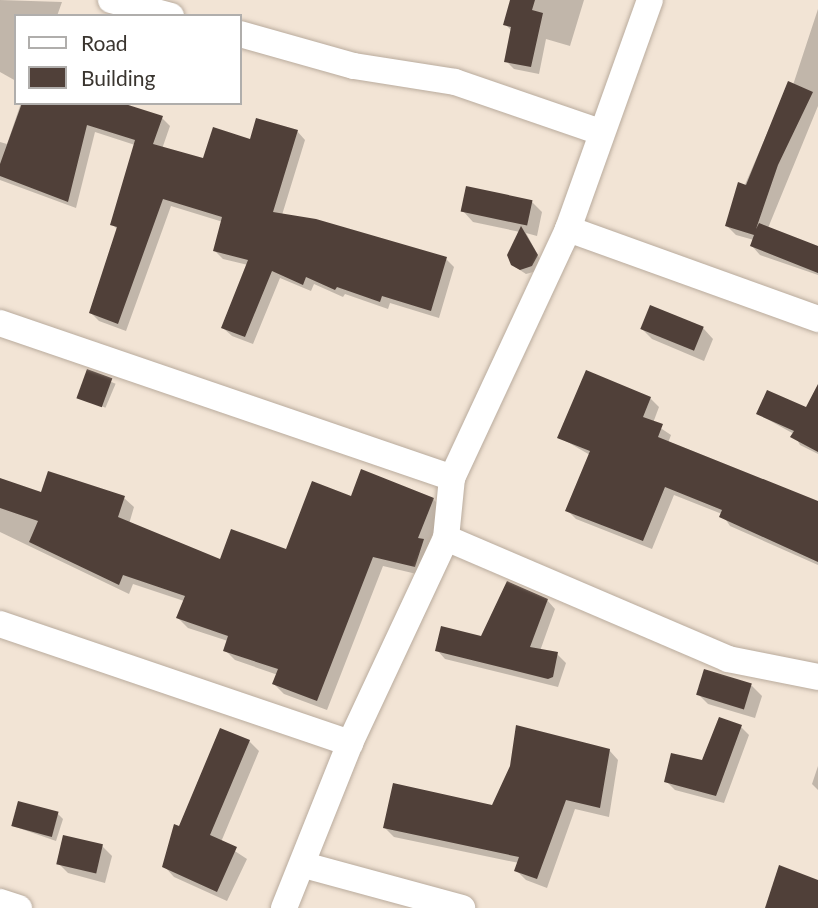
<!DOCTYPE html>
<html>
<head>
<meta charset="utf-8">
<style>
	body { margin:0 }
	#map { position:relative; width:818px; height:908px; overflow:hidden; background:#f2e4d5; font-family:Lato,sans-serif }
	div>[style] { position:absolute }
	.shadow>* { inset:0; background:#0003; transform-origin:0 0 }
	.building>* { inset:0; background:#504039; transform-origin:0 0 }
	.roads { filter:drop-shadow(0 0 2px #b9ab9d) drop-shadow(0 0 2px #b9ab9d) }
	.minor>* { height:26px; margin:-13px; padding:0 13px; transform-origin:13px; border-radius:13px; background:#fff }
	span { translate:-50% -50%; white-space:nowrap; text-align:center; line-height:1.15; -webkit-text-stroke:7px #fff; paint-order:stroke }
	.legend { position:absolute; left:14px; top:14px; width:228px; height:91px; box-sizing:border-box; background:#fff; border:2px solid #b0aeac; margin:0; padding:9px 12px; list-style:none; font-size:21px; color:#3a352f }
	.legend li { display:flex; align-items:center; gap:14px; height:35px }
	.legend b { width:35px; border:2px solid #b0aeac }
</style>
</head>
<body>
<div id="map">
	<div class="shadow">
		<div style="clip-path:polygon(0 0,62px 2px,57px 16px,16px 16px,16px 81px,0 72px)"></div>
		<div style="clip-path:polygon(512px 0,584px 0,570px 46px,546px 39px,539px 74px,514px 69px,506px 61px,512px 31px,505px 24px)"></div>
		<div style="clip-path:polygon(818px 9px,818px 106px,768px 228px,818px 248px,818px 275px,760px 255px,752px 246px,754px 240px,736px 235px,727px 226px,789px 83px,793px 85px)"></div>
		<div style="clip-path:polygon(21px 103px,77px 103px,162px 118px,170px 126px,162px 149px,204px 160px,251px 141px,297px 131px,305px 140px,282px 215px,446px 259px,454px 267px,439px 318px,390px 303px,388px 309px,345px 294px,343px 297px,314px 284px,311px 291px,280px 278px,253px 344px,232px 336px,223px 328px,248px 265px,223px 259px,215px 251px,223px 222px,171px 206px,126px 331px,99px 321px,91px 313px,118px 230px,112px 224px,135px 145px,95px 132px,76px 208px,0 180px,0 142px,7px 144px)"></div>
		<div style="clip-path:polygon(532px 202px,542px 212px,537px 236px,526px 233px,541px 261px,537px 271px,526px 274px,512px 265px,520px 232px,473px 222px,463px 211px)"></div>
		<div style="clip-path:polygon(703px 328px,713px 339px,704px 361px,652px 339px,642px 329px)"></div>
		<div style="left:88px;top:372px;width:30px;height:26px;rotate:23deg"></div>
		<div style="clip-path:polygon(650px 398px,659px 407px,653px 423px,671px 435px,668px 443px,818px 504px,818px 565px,730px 526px,722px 514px,674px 495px,652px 549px,576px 519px,567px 510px,590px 455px,559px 437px)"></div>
		<div style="clip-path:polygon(758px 414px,818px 416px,818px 454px,800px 445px,794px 434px)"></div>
		<div style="clip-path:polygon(0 480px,42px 494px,124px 498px,134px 507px,129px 524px,221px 562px,287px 552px,352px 498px,433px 499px,443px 509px,428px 546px,425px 576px,383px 566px,327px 710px,284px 694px,274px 684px,278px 675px,235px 660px,225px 650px,228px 641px,188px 628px,178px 618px,184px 601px,133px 584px,129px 594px,0 532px)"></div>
		<div style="clip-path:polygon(547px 600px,555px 609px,540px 651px,557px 654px,566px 663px,558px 687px,445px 659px,437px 650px,482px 638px)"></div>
		<div style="clip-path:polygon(705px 672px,752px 686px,762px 696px,755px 718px,708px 704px,698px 694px)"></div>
		<div style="clip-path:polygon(741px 727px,749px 735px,724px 803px,675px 790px,666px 781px,703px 762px)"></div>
		<div style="clip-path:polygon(249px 741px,259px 751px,221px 842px,247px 859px,227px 901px,174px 877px,164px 866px,180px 828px)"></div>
		<div style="clip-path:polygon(609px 750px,618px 760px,609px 817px,575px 809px,547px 888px,526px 880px,516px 870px,519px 863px,394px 837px,384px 827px,493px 807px)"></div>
		<div style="clip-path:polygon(818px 766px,818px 790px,812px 784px)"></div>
		<div style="clip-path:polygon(58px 814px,63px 819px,56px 841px,13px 826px)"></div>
		<div style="clip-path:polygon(102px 846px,112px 856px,105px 883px,68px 873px,58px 863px)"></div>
	</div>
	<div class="building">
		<div style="clip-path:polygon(510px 0,535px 0,532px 10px,543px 13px,531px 67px,504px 62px,511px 27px,503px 25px)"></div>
		<div style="clip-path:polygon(788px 81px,813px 92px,778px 165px,756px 229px,759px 223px,818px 246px,818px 273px,750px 246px,754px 235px,725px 226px,738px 182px,746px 185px)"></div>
		<div style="clip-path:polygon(22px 103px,122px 103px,163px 116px,153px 144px,203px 158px,213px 127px,250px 139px,256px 118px,298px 130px,273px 212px,316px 219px,447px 257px,431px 311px,382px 296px,380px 302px,337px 287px,335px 290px,306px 277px,303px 285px,272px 271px,245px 337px,221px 328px,248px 260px,213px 251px,222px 217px,163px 199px,118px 324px,89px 313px,117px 227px,110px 225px,135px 140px,87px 125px,68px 202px,0 176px,0 164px)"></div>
		<div style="left:466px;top:186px;width:68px;height:26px;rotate:12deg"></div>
		<div style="clip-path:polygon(521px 226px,538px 255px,532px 266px,520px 270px,511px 265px,507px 255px)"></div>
		<div style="left:650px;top:305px;width:58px;height:26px;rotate:22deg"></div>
		<div style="left:87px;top:369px;width:27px;height:31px;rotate:20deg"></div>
		<div style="clip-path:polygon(586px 370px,651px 397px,643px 417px,663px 424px,658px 437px,818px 501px,818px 562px,719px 517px,722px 510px,665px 487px,643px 541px,565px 511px,590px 451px,557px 438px)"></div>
		<div style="clip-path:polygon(818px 384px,818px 452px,790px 437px,794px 431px,756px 414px,767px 390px,806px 407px)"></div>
		<div style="clip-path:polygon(361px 469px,434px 498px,418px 538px,424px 539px,415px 567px,373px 557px,317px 701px,272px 684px,278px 669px,223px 651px,228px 636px,176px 618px,185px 596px,123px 575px,119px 585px,29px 542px,38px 521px,0 508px,0 478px,41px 492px,48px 471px,125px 496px,118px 517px,220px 559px,231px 529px,286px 549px,312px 481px,351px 496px)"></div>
		<div style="clip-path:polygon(507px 581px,548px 599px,530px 647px,558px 652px,553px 677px,548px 679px,435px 651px,441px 626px,481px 636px)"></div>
		<div style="left:704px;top:669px;width:50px;height:27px;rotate:17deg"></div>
		<div style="clip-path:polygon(719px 717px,742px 725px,716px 796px,664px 782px,671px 753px,702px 760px)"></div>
		<div style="clip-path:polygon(516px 725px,610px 749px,600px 808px,566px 800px,537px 879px,514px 871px,519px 857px,383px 828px,393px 783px,492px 805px,510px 766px)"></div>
		<div style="clip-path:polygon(220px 728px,250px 740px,210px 835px,237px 847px,217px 892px,162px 867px,174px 824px,179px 826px)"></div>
		<div style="left:18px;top:801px;width:42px;height:26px;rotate:15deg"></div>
		<div style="left:63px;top:835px;width:41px;height:30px;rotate:13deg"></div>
		<div style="clip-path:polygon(779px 865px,818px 880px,818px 908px,765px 908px)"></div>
	</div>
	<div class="roads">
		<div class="minor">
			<div style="left:111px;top:0;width:62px;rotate:14.9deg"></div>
			<div style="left:240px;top:34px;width:118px;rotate:15.7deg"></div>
			<div style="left:354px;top:66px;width:102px;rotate:9deg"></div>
			<div style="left:455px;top:82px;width:153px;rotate:19deg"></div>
			<div style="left:568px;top:229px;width:266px;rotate:19.8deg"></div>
			<div style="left:0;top:323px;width:478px;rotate:18.9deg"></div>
			<div style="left:446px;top:538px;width:307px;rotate:23.2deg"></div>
			<div style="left:728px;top:659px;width:92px;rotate:11.3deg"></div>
			<div style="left:0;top:624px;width:370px;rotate:18.8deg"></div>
			<div style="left:304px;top:865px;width:164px;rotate:15.2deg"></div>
			<div style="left:0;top:902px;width:20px;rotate:18deg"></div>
			<div style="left:284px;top:908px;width:178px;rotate:-68.2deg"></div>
			<div style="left:350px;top:743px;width:226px;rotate:-64.9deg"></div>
			<div style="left:446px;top:538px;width:60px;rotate:-84.3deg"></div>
			<div style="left:452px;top:478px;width:275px;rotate:-65deg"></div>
			<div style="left:568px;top:229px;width:243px;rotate:-70.3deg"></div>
		</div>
	</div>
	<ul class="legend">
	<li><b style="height:9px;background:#fff"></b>Road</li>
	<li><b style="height:19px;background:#504039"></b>Building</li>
	</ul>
</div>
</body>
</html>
